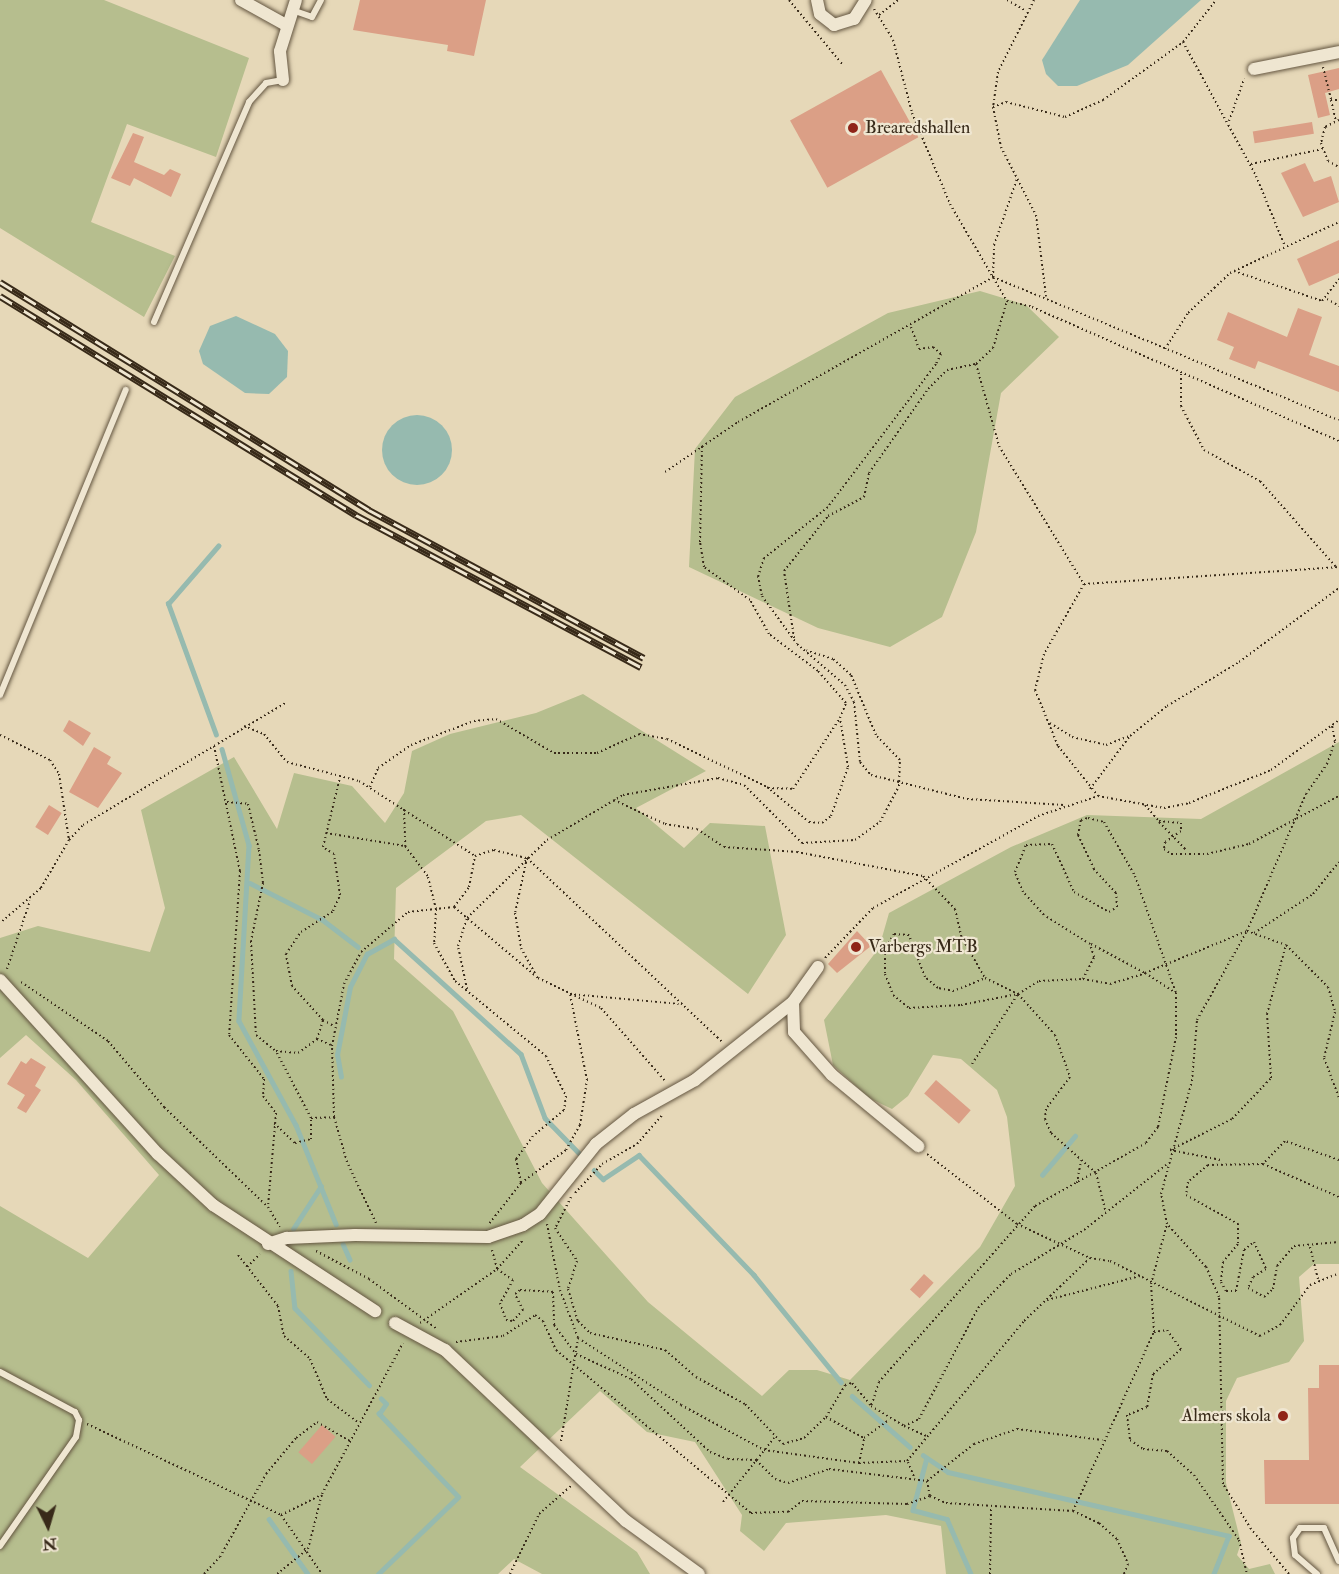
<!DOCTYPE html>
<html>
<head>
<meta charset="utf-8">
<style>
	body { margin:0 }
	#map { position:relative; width:1339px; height:1574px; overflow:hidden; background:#e6d8b8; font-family:"IM FELL Double Pica",serif }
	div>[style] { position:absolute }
	.green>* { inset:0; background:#b6be8e }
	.water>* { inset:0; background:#96baaf }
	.round { border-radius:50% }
	.stream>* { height:4.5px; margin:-2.25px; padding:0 2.25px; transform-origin:2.25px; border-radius:2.25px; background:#96baaf }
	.building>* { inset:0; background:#db9f86; transform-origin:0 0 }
	.path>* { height:2px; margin-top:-1px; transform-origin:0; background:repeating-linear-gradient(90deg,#382a19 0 1.5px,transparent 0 4.5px) }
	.roads { filter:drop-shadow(0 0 2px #645641) drop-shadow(0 0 2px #645641) }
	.service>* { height:6px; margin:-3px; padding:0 3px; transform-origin:3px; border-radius:3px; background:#efe6d1 }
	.minor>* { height:12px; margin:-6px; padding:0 6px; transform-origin:6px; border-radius:6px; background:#efe6d1 }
	.rail>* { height:7px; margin-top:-3.5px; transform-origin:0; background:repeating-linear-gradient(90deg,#efe6d1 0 14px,#382a19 0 28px); box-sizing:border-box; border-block:2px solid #382a19 }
	.dots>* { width:16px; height:16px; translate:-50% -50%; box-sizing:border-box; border:3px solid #efe6d1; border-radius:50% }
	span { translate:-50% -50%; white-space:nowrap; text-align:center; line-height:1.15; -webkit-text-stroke:4.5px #efe6d1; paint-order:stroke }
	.poi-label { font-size:18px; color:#382a19 }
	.left { translate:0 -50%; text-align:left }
	.right { translate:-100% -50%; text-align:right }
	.north { position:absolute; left:18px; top:1496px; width:60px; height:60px; -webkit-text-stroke:4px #efe6d1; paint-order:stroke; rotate:175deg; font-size:16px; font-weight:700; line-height:24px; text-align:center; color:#382a19 }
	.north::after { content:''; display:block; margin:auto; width:21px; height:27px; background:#382a19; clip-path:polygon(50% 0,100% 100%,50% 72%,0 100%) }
</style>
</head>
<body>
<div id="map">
	<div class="green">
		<div style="clip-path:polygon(0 0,104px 0,249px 58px,216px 157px,127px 124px,91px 222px,175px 256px,144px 317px,0 228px)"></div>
		<div style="clip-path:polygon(980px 291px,1026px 305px,1059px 337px,1001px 393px,976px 532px,942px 617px,890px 647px,818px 628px,689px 567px,695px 449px,735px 397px,888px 313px)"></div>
		<div style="clip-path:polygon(583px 694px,706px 771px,636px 808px,684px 848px,710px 823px,765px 826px,786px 935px,748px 994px,521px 815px,486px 821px,396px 888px,394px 959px,453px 1011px,542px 1183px,648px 1302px,762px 1396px,789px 1370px,817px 1370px,850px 1380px,980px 1247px,1015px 1186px,1007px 1117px,997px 1090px,961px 1059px,933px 1055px,908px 1096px,892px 1109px,869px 1098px,833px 1065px,824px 1020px,879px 948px,889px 913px,1011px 847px,1087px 815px,1201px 819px,1339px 742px,1339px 1264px,1314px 1264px,1299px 1277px,1304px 1341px,1289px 1362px,1237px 1378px,1226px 1401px,1226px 1483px,1241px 1543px,1237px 1555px,1249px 1569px,1270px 1564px,1275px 1574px,946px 1574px,941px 1526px,886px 1515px,786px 1523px,764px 1551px,740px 1531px,742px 1515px,695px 1442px,647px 1432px,600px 1391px,520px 1467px,637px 1552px,650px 1574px,542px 1574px,514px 1559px,498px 1574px,0 1574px,0 1206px,88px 1258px,159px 1175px,76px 1080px,26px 1035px,0 1058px,0 938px,38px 926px,150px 952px,165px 908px,141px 810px,234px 757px,277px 829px,294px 773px,352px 786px,385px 823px,404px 793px,412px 751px,450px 734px,536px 713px)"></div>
	</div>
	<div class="water">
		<div style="clip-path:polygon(1080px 0,1201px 0,1128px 65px,1077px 86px,1058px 86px,1046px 74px,1042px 60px)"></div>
		<div style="clip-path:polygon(236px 316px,275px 334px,288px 351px,287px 377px,269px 394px,245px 393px,203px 364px,199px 351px,210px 326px)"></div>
		<div class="round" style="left:382px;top:415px;width:70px;height:70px"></div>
	</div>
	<div class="stream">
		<div style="left:216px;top:735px;width:140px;rotate:-110.1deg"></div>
		<div style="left:168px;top:604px;width:77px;rotate:-49.2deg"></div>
		<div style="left:222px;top:749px;width:100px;rotate:74.3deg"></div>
		<div style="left:249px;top:845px;width:176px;rotate:93.3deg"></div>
		<div style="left:239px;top:1021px;width:119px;rotate:61.3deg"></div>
		<div style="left:296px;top:1125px;width:107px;rotate:68deg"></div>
		<div style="left:250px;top:883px;width:82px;rotate:26.9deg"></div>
		<div style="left:323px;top:920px;width:44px;rotate:37.6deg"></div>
		<div style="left:341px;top:1077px;width:22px;rotate:-100deg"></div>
		<div style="left:337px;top:1055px;width:69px;rotate:-79.2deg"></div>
		<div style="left:350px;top:987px;width:37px;rotate:-63deg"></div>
		<div style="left:367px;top:954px;width:31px;rotate:-29deg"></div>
		<div style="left:394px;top:939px;width:171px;rotate:42.2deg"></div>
		<div style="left:521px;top:1054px;width:68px;rotate:69.4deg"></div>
		<div style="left:545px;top:1118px;width:49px;rotate:45.8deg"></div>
		<div style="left:594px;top:1170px;width:13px;rotate:45deg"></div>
		<div style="left:603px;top:1179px;width:43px;rotate:-33.7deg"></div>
		<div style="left:639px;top:1155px;width:166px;rotate:46.2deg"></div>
		<div style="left:754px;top:1275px;width:138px;rotate:50.9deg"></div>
		<div style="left:1042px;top:1175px;width:51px;rotate:-49.8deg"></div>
		<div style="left:293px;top:1229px;width:51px;rotate:-56.9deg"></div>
		<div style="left:343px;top:1244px;width:17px;rotate:66deg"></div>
		<div style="left:291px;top:1271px;width:37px;rotate:84deg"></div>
		<div style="left:295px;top:1308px;width:107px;rotate:46.1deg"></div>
		<div style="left:852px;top:1396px;width:77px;rotate:41.3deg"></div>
		<div style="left:923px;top:1455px;width:30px;rotate:34deg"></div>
		<div style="left:948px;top:1472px;width:288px;rotate:12.8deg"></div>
		<div style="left:1229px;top:1536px;width:41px;rotate:111.5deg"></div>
		<div style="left:927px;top:1458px;width:54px;rotate:105.1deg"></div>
		<div style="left:913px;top:1510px;width:35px;rotate:15deg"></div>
		<div style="left:947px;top:1519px;width:60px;rotate:66.4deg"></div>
		<div style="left:269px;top:1519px;width:67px;rotate:54.7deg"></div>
		<div style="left:378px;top:1574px;width:111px;rotate:-43.9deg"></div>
		<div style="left:458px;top:1497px;width:115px;rotate:-133.6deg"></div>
		<div style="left:379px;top:1414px;width:12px;rotate:-55deg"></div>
		<div style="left:386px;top:1404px;width:7px;rotate:-135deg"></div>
	</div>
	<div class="building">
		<div style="clip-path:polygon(360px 0,486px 0,474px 56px,447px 51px,448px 45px,353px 30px)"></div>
		<div style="clip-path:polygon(1339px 68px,1339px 89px,1325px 93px,1330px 115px,1318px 118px,1308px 75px)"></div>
		<div style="left:881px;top:70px;width:77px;height:104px;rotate:61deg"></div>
		<div style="left:1312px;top:122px;width:12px;height:60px;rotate:81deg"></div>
		<div style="clip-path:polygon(133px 133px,144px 137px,134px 162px,164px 175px,170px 169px,181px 174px,171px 197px,134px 178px,130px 186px,111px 178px)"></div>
		<div style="clip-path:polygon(1305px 163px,1314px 182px,1331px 176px,1339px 202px,1303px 217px,1281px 173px)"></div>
		<div style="clip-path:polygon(1339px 240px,1339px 273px,1309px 286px,1297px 259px)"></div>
		<div style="clip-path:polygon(1298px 308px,1322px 317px,1309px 355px,1339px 366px,1339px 392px,1258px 361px,1255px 369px,1229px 359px,1234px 347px,1217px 340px,1228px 312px,1287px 337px)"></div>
		<div style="clip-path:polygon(69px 720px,91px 733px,83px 746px,63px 731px)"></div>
		<div style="clip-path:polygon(94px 747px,111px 757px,107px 764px,122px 773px,98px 808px,69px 792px)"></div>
		<div style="left:49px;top:805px;width:15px;height:26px;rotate:32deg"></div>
		<div style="clip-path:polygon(857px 931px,871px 946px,837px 973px,828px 964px)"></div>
		<div style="clip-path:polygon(31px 1058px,46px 1067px,35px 1086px,41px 1090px,26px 1113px,17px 1108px,25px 1095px,7px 1084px,21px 1061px,26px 1064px)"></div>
		<div style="left:936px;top:1080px;width:46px;height:18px;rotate:41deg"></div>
		<div style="left:924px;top:1274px;width:13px;height:21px;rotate:42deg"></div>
		<div style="clip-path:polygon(1319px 1365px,1339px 1365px,1339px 1504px,1265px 1504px,1264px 1460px,1309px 1460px,1308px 1388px,1319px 1388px)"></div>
		<div style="left:322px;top:1425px;width:18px;height:36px;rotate:41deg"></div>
	</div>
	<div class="path">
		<div style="left:789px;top:0;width:85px;rotate:50.3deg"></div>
		<div style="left:1007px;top:0;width:22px;rotate:30deg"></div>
		<div style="left:1034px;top:0;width:80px;rotate:116.6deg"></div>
		<div style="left:998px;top:72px;width:35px;rotate:98deg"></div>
		<div style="left:993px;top:107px;width:41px;rotate:78.7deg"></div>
		<div style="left:1001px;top:147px;width:76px;rotate:62.8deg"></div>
		<div style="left:1036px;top:215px;width:82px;rotate:83deg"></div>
		<div style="left:874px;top:9px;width:36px;rotate:58deg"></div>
		<div style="left:893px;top:40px;width:75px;rotate:75.4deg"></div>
		<div style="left:912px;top:113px;width:99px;rotate:67.3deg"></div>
		<div style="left:950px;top:204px;width:113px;rotate:59.6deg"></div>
		<div style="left:879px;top:15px;width:24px;rotate:-38deg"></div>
		<div style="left:1183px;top:42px;width:153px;rotate:61.4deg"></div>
		<div style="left:1256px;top:176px;width:74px;rotate:67.6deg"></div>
		<div style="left:1323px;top:67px;width:34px;rotate:76deg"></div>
		<div style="left:1331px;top:100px;width:8px"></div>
		<div style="left:1331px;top:100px;width:22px;rotate:77deg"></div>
		<div style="left:993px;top:107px;width:14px;rotate:-21deg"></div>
		<div style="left:1006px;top:102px;width:61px;rotate:14.3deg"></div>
		<div style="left:1065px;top:117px;width:42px;rotate:-24.1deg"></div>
		<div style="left:1103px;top:100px;width:99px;rotate:-35.9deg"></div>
		<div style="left:1183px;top:42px;width:53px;rotate:-51.8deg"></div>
		<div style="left:1339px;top:120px;width:16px;rotate:153deg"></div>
		<div style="left:1325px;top:127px;width:16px;rotate:104deg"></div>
		<div style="left:1321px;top:143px;width:19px;rotate:69deg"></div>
		<div style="left:1328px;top:161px;width:13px;rotate:29deg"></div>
		<div style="left:1229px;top:121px;width:45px;rotate:-70.3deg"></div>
		<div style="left:1251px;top:164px;width:73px;rotate:-11.9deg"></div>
		<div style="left:1234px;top:271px;width:93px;rotate:18.8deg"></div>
		<div style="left:1322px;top:301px;width:28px;rotate:-52deg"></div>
		<div style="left:993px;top:277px;width:374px;rotate:22.5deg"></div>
		<div style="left:1327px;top:299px;width:14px;rotate:30deg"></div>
		<div style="left:911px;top:327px;width:23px;rotate:70deg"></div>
		<div style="left:919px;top:349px;width:14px;rotate:-8deg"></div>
		<div style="left:933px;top:347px;width:11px;rotate:41deg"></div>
		<div style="left:941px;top:354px;width:11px;rotate:117deg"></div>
		<div style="left:936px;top:364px;width:179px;rotate:127.1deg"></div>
		<div style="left:828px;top:507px;width:82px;rotate:141.4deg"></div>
		<div style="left:764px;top:558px;width:19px;rotate:108deg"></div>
		<div style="left:758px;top:576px;width:20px;rotate:79deg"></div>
		<div style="left:762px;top:596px;width:59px;rotate:53.9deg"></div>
		<div style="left:797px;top:644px;width:63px;rotate:40.5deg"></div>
		<div style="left:845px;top:685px;width:19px;rotate:62deg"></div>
		<div style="left:854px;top:702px;width:60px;rotate:84.3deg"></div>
		<div style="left:860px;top:762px;width:17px;rotate:50deg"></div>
		<div style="left:871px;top:775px;width:99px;rotate:14deg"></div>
		<div style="left:967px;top:799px;width:97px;rotate:3.5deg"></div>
		<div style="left:1165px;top:349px;width:43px;rotate:-57.4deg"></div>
		<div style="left:1188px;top:313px;width:58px;rotate:-43.6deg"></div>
		<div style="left:1230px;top:273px;width:120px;rotate:-25.1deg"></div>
		<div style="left:976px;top:364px;width:85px;rotate:74.3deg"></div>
		<div style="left:999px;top:446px;width:162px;rotate:58.4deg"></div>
		<div style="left:1084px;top:584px;width:256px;rotate:-3.8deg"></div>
		<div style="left:1181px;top:374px;width:32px;rotate:90deg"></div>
		<div style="left:1181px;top:406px;width:50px;rotate:62.4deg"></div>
		<div style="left:1204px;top:450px;width:64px;rotate:29deg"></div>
		<div style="left:1260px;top:481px;width:115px;rotate:48.5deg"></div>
		<div style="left:665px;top:472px;width:88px;rotate:-34.4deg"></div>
		<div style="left:738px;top:422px;width:293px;rotate:-29.6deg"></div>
		<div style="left:993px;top:277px;width:32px;rotate:-88deg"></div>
		<div style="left:994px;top:245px;width:70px;rotate:-70.8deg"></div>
		<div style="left:1084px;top:584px;width:81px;rotate:119.7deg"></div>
		<div style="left:1044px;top:654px;width:37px;rotate:104deg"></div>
		<div style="left:1035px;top:690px;width:61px;rotate:67.7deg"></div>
		<div style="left:1058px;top:746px;width:64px;rotate:51.3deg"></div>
		<div style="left:794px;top:638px;width:68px;rotate:-98.5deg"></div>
		<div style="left:784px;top:571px;width:70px;rotate:-51.3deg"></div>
		<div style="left:828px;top:516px;width:41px;rotate:-27.8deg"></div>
		<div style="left:864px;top:497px;width:25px;rotate:-78deg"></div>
		<div style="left:869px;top:473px;width:103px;rotate:-54.9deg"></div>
		<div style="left:928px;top:389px;width:27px;rotate:-45deg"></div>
		<div style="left:947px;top:370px;width:30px;rotate:-12deg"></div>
		<div style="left:976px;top:364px;width:23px;rotate:-43deg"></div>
		<div style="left:993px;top:348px;width:49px;rotate:-73.4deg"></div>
		<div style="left:1007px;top:301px;width:26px;rotate:13deg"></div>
		<div style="left:1032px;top:307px;width:335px;rotate:23.6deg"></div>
		<div style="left:1050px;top:723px;width:26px;rotate:32deg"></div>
		<div style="left:1072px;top:737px;width:35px;rotate:13deg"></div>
		<div style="left:1106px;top:745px;width:26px;rotate:-21deg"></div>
		<div style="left:244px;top:726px;width:22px;rotate:22deg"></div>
		<div style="left:264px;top:734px;width:36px;rotate:51deg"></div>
		<div style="left:287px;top:762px;width:74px;rotate:14.8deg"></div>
		<div style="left:359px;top:781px;width:138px;rotate:32.9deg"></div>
		<div style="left:0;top:735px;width:56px;rotate:26.6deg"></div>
		<div style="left:50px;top:760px;width:17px;rotate:57deg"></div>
		<div style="left:59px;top:774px;width:67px;rotate:81.4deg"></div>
		<div style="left:69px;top:840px;width:56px;rotate:120.3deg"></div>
		<div style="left:41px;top:888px;width:54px;rotate:139.5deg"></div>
		<div style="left:214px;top:746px;width:128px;rotate:78.3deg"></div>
		<div style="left:240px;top:871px;width:164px;rotate:93.8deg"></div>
		<div style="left:229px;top:1035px;width:56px;rotate:51.5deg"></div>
		<div style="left:264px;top:1079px;width:17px;rotate:93deg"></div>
		<div style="left:263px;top:1096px;width:21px;rotate:53deg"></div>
		<div style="left:276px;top:1113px;width:94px;rotate:94.9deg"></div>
		<div style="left:370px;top:787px;width:21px;rotate:-67deg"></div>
		<div style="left:378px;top:768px;width:40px;rotate:-34.9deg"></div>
		<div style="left:411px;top:745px;width:67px;rotate:-20.9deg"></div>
		<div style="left:474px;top:721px;width:22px;rotate:-5deg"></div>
		<div style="left:496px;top:719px;width:67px;rotate:30.4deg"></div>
		<div style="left:554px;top:753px;width:43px"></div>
		<div style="left:597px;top:753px;width:46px;rotate:-24.3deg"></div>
		<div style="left:639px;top:734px;width:28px;rotate:10deg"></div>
		<div style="left:667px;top:739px;width:111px;rotate:25.6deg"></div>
		<div style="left:767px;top:787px;width:55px;rotate:39.8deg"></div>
		<div style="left:809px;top:822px;width:13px;rotate:4deg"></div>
		<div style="left:822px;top:823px;width:11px;rotate:-38deg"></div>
		<div style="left:831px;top:816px;width:52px;rotate:-70.9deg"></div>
		<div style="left:848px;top:767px;width:50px;rotate:-99.3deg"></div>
		<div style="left:840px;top:718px;width:16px;rotate:-68deg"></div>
		<div style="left:846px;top:703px;width:43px;rotate:-131.2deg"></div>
		<div style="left:818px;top:671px;width:61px;rotate:-142.9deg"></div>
		<div style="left:769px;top:634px;width:39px;rotate:-119deg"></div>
		<div style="left:750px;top:600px;width:57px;rotate:-144.3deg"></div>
		<div style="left:704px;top:567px;width:25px;rotate:-99deg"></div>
		<div style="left:700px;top:542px;width:96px;rotate:-88.8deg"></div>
		<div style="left:768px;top:788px;width:25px;rotate:2deg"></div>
		<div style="left:793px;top:789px;width:85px;rotate:-56.5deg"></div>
		<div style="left:1090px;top:789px;width:66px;rotate:-53deg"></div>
		<div style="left:1130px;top:736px;width:48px;rotate:-39deg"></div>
		<div style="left:1167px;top:706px;width:84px;rotate:-31.4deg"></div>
		<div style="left:1239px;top:662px;width:124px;rotate:-36.5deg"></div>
		<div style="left:614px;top:800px;width:56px;rotate:25.2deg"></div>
		<div style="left:665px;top:824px;width:32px;rotate:9deg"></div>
		<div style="left:697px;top:829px;width:32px;rotate:34deg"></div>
		<div style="left:724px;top:847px;width:73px;rotate:3.9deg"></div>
		<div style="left:797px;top:852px;width:128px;rotate:10.8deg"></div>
		<div style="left:923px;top:876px;width:46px;rotate:45.9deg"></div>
		<div style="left:955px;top:909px;width:28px;rotate:77deg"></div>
		<div style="left:961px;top:936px;width:48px;rotate:60.3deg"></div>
		<div style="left:985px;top:978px;width:37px;rotate:26deg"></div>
		<div style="left:1018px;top:994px;width:55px;rotate:47.9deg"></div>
		<div style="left:1055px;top:1035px;width:45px;rotate:70.3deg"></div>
		<div style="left:1070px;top:1077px;width:40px;rotate:127deg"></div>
		<div style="left:1046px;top:1109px;width:10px;rotate:96deg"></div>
		<div style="left:1045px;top:1119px;width:15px;rotate:67deg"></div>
		<div style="left:1051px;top:1133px;width:60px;rotate:41.6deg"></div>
		<div style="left:1096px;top:1173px;width:38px;rotate:76deg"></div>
		<div style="left:227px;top:802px;width:21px;rotate:5deg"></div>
		<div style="left:248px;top:804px;width:47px;rotate:76.6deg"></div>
		<div style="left:259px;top:850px;width:33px;rotate:83deg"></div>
		<div style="left:263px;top:883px;width:59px;rotate:101.7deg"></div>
		<div style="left:251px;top:941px;width:94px;rotate:87deg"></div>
		<div style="left:256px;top:1035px;width:26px;rotate:39deg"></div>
		<div style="left:276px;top:1051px;width:22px;rotate:5deg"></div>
		<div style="left:298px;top:1053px;width:24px;rotate:-36deg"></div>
		<div style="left:317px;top:1039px;width:20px;rotate:-72deg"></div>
		<div style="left:323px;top:1020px;width:46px;rotate:-132.4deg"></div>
		<div style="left:292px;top:986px;width:33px;rotate:-101deg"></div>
		<div style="left:286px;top:954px;width:27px;rotate:-56deg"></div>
		<div style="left:301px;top:932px;width:38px;rotate:-33deg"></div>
		<div style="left:333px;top:911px;width:17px;rotate:-66deg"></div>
		<div style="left:340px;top:895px;width:41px;rotate:-98.3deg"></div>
		<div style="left:334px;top:854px;width:13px;rotate:-148deg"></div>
		<div style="left:323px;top:847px;width:72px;rotate:-76.3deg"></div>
		<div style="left:1145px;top:805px;width:21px;rotate:49deg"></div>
		<div style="left:1159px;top:821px;width:22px;rotate:5deg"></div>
		<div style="left:1181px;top:823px;width:8px;rotate:90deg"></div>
		<div style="left:1181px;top:831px;width:19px;rotate:145deg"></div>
		<div style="left:1165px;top:842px;width:7px;rotate:98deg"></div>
		<div style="left:1164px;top:849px;width:9px;rotate:36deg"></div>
		<div style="left:1171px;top:854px;width:36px"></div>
		<div style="left:1207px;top:854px;width:43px;rotate:-13.4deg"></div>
		<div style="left:1249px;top:844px;width:102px;rotate:-28.1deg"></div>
		<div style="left:404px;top:809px;width:37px;rotate:88deg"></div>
		<div style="left:405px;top:846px;width:39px;rotate:53deg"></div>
		<div style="left:428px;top:877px;width:33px;rotate:76deg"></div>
		<div style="left:436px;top:909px;width:34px;rotate:93deg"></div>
		<div style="left:434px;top:943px;width:43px;rotate:61.1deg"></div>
		<div style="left:455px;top:981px;width:118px;rotate:39.5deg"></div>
		<div style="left:546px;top:1056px;width:45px;rotate:63.4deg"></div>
		<div style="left:566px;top:1096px;width:14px;rotate:98deg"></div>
		<div style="left:564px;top:1110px;width:40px;rotate:140deg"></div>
		<div style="left:533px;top:1136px;width:29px;rotate:126deg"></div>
		<div style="left:516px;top:1159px;width:25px;rotate:78deg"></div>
		<div style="left:521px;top:1183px;width:52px;rotate:128deg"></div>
		<div style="left:1159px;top:822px;width:39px;rotate:46deg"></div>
		<div style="left:326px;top:833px;width:80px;rotate:9.3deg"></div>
		<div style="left:69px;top:840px;width:21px;rotate:-47deg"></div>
		<div style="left:83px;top:825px;width:238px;rotate:-31.1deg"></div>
		<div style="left:475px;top:856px;width:20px;rotate:-18deg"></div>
		<div style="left:494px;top:850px;width:34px;rotate:14deg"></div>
		<div style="left:527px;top:858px;width:268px;rotate:43.3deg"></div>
		<div style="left:527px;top:858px;width:56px;rotate:102.3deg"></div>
		<div style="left:515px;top:913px;width:36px;rotate:80deg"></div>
		<div style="left:521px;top:948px;width:31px;rotate:61deg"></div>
		<div style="left:454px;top:907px;width:110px;rotate:40.2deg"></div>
		<div style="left:538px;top:978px;width:70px;rotate:25.5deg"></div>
		<div style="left:601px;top:1008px;width:98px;rotate:48.7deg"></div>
		<div style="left:1254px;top:933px;width:71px;rotate:-33.5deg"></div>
		<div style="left:1313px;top:894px;width:41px;rotate:-50.9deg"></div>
		<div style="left:1091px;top:944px;width:61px;rotate:28.2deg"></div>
		<div style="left:1145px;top:973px;width:110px;rotate:-22.4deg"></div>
		<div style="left:1247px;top:931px;width:41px;rotate:19.7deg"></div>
		<div style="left:1286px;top:945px;width:59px;rotate:45deg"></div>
		<div style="left:1328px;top:987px;width:26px;rotate:74deg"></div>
		<div style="left:1335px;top:1012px;width:47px;rotate:103.4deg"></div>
		<div style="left:1324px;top:1058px;width:43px;rotate:69.4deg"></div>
		<div style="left:825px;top:958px;width:69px;rotate:-46.2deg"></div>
		<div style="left:873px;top:908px;width:189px;rotate:-29.1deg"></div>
		<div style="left:1038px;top:816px;width:63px;rotate:-18.4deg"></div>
		<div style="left:1098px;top:796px;width:67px;rotate:10.3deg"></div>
		<div style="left:1164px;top:808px;width:25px;rotate:-11deg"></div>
		<div style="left:1189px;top:803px;width:88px;rotate:-21.9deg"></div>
		<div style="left:1271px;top:770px;width:84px;rotate:-36.3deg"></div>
		<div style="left:7px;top:969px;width:72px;rotate:-71.3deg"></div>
		<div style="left:983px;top:979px;width:31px;rotate:158deg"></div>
		<div style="left:954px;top:991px;width:16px;rotate:-169deg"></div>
		<div style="left:938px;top:988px;width:17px;rotate:-140deg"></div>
		<div style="left:925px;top:977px;width:45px;rotate:-110.9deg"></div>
		<div style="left:909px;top:935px;width:15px;rotate:-176deg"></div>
		<div style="left:894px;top:934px;width:17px;rotate:121deg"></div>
		<div style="left:885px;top:949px;width:25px;rotate:90deg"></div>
		<div style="left:885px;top:974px;width:22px;rotate:69deg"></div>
		<div style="left:893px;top:995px;width:21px;rotate:39deg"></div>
		<div style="left:909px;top:1008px;width:52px;rotate:-3.3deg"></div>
		<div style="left:961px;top:1005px;width:58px;rotate:-10.9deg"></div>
		<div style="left:1018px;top:994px;width:25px;rotate:-32deg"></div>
		<div style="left:1039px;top:981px;width:44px;rotate:-2.6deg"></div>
		<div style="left:1083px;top:979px;width:27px;rotate:10deg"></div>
		<div style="left:1110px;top:984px;width:37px;rotate:-17deg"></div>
		<div style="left:1145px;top:973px;width:37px;rotate:33deg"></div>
		<div style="left:1083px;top:979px;width:25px;rotate:-63deg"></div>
		<div style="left:1094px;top:957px;width:14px;rotate:-107deg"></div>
		<div style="left:1090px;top:944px;width:54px;rotate:-147.8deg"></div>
		<div style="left:1044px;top:915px;width:31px;rotate:-132deg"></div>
		<div style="left:1023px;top:892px;width:22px;rotate:-112deg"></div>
		<div style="left:1015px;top:872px;width:29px;rotate:-68deg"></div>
		<div style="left:1026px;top:845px;width:26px;rotate:-2deg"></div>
		<div style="left:1052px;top:844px;width:53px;rotate:65.4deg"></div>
		<div style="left:1074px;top:892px;width:40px;rotate:29.7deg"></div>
		<div style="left:1109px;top:912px;width:9px;rotate:-32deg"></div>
		<div style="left:1117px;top:907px;width:14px;rotate:-94deg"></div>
		<div style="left:1116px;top:893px;width:33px;rotate:-133deg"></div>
		<div style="left:1094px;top:869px;width:38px;rotate:-115deg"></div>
		<div style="left:1078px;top:835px;width:15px;rotate:-79deg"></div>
		<div style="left:1081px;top:820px;width:7px;rotate:-16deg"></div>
		<div style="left:1088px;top:818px;width:16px;rotate:14deg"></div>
		<div style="left:1104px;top:822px;width:62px;rotate:60.1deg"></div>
		<div style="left:1135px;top:876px;width:124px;rotate:70.7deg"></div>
		<div style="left:1176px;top:993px;width:44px;rotate:90deg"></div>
		<div style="left:1176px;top:1037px;width:92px;rotate:101.3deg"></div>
		<div style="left:1158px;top:1127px;width:20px;rotate:127deg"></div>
		<div style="left:1146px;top:1143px;width:128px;rotate:150.4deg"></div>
		<div style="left:1035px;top:1206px;width:235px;rotate:131.6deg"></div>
		<div style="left:879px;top:1382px;width:25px;rotate:108deg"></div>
		<div style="left:871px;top:1406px;width:39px;rotate:31deg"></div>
		<div style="left:904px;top:1426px;width:17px;rotate:-25deg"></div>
		<div style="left:919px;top:1419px;width:126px;rotate:-62deg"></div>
		<div style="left:978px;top:1308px;width:47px;rotate:-45.9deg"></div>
		<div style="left:1011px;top:1274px;width:85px;rotate:-31.1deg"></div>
		<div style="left:1084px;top:1230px;width:105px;rotate:-38.4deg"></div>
		<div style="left:21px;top:982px;width:105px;rotate:34.1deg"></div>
		<div style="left:108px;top:1041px;width:87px;rotate:49.7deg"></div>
		<div style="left:164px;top:1107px;width:144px;rotate:43.9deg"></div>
		<div style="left:268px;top:1207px;width:23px;rotate:59deg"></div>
		<div style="left:467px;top:989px;width:44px;rotate:-101.8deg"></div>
		<div style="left:458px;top:946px;width:29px;rotate:-72deg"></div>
		<div style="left:467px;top:918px;width:112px;rotate:-44.3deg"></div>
		<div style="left:547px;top:840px;width:88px;rotate:-30.6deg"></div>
		<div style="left:623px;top:795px;width:97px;rotate:-10.1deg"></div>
		<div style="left:718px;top:778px;width:27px;rotate:15deg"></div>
		<div style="left:744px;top:785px;width:82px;rotate:45deg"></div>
		<div style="left:802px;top:843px;width:53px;rotate:-3.2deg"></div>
		<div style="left:855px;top:840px;width:31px;rotate:-36deg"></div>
		<div style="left:880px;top:822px;width:41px;rotate:-62.2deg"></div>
		<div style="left:899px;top:786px;width:26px;rotate:-88deg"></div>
		<div style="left:900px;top:760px;width:35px;rotate:-134deg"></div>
		<div style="left:876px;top:735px;width:65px;rotate:-112.6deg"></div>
		<div style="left:851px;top:675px;width:24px;rotate:-138deg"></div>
		<div style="left:833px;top:659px;width:28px;rotate:-162deg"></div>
		<div style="left:323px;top:1020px;width:13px;rotate:29deg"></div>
		<div style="left:317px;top:1039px;width:15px;rotate:23deg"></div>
		<div style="left:972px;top:1064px;width:84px;rotate:-56.7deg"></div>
		<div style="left:311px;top:1118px;width:23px;rotate:-2deg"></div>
		<div style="left:274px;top:1123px;width:29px;rotate:44deg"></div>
		<div style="left:295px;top:1143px;width:16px;rotate:-14deg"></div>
		<div style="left:311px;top:1139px;width:21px;rotate:-90deg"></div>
		<div style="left:311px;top:1118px;width:76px;rotate:-117.6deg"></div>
		<div style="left:1170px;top:1150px;width:69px;rotate:-26.6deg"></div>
		<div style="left:1232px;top:1119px;width:57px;rotate:-46.4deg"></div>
		<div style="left:1271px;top:1078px;width:64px;rotate:-93.6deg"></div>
		<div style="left:1267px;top:1014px;width:72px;rotate:-74.6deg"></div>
		<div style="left:1170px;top:1150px;width:52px;rotate:11.1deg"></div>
		<div style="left:927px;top:1154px;width:114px;rotate:37.9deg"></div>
		<div style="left:1017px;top:1224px;width:81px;rotate:25deg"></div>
		<div style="left:1339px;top:1160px;width:57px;rotate:-160.6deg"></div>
		<div style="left:1285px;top:1141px;width:32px;rotate:134deg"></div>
		<div style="left:1263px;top:1164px;width:55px;rotate:179deg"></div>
		<div style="left:1208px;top:1165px;width:26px;rotate:140deg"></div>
		<div style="left:1188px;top:1182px;width:13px;rotate:99deg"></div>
		<div style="left:1186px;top:1195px;width:60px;rotate:29.1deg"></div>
		<div style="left:1238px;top:1224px;width:20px;rotate:90deg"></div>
		<div style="left:1238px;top:1244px;width:23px;rotate:130deg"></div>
		<div style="left:1223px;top:1262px;width:20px;rotate:96deg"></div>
		<div style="left:1221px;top:1282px;width:10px;rotate:61deg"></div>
		<div style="left:1226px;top:1291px;width:10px"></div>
		<div style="left:1236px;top:1291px;width:42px;rotate:-79deg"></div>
		<div style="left:1244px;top:1250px;width:13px;rotate:-39deg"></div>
		<div style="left:1254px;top:1242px;width:30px;rotate:66deg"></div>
		<div style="left:1266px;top:1269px;width:15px;rotate:148deg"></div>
		<div style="left:1253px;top:1277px;width:12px;rotate:114deg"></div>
		<div style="left:1248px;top:1288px;width:18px;rotate:29deg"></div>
		<div style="left:1264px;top:1297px;width:12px;rotate:-42deg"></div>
		<div style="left:1273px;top:1289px;width:23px;rotate:-80deg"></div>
		<div style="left:1277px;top:1266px;width:26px;rotate:-50deg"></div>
		<div style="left:1294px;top:1246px;width:45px;rotate:-5.1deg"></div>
		<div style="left:1263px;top:1164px;width:83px;rotate:23.5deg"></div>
		<div style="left:521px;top:1183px;width:56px;rotate:-36.3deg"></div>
		<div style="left:566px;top:1150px;width:29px;rotate:-61deg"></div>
		<div style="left:580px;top:1125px;width:46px;rotate:-81.2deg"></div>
		<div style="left:587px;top:1080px;width:88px;rotate:-101.2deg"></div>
		<div style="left:570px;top:994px;width:109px;rotate:5.2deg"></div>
		<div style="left:1077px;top:1183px;width:23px;rotate:-80deg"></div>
		<div style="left:575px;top:1193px;width:40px;rotate:-47deg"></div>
		<div style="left:602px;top:1164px;width:40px;rotate:-29.7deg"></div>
		<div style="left:637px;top:1144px;width:40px;rotate:-49deg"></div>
		<div style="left:571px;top:1197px;width:35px;rotate:117deg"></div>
		<div style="left:555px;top:1228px;width:40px;rotate:56deg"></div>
		<div style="left:577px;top:1261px;width:29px;rotate:108deg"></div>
		<div style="left:568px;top:1289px;width:34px;rotate:73deg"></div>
		<div style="left:578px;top:1321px;width:17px;rotate:45deg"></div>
		<div style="left:590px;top:1333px;width:77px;rotate:12.8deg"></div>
		<div style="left:665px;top:1350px;width:41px;rotate:41.1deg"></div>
		<div style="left:696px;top:1377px;width:56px;rotate:28.9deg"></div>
		<div style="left:745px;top:1404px;width:55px;rotate:46.5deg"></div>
		<div style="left:783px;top:1444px;width:22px;rotate:-16deg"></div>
		<div style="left:804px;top:1438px;width:30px;rotate:-44deg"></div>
		<div style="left:826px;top:1417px;width:43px;rotate:28.9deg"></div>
		<div style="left:864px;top:1438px;width:31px;rotate:-36deg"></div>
		<div style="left:376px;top:1223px;width:68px;rotate:-115.4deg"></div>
		<div style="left:347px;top:1162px;width:47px;rotate:-106.1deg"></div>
		<div style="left:334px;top:1117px;width:71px;rotate:-91.6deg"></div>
		<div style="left:332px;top:1046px;width:63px;rotate:-79deg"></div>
		<div style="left:344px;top:984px;width:36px;rotate:-62deg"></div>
		<div style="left:361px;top:952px;width:62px;rotate:-40.4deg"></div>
		<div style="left:408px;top:912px;width:46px;rotate:-6.2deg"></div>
		<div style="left:454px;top:907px;width:25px;rotate:-53deg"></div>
		<div style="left:469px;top:887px;width:32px;rotate:-79deg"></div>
		<div style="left:547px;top:1224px;width:67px;rotate:78.9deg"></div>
		<div style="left:560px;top:1290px;width:51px;rotate:69.4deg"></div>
		<div style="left:578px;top:1338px;width:123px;rotate:33deg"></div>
		<div style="left:681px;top:1405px;width:94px;rotate:28.5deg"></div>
		<div style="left:764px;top:1450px;width:96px;rotate:7.8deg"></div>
		<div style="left:859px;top:1463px;width:48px;rotate:-2.4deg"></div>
		<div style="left:907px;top:1461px;width:182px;rotate:-50.1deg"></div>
		<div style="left:1024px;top:1321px;width:91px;rotate:-43.7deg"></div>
		<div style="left:1090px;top:1258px;width:20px;rotate:9deg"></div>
		<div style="left:1110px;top:1261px;width:168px;rotate:26.6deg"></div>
		<div style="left:1260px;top:1336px;width:23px;rotate:-29deg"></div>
		<div style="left:1280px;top:1325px;width:50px;rotate:-53.1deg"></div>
		<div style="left:1310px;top:1285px;width:31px;rotate:-22deg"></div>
		<div style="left:1310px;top:1247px;width:33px;rotate:76deg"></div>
		<div style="left:492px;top:1250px;width:20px;rotate:75deg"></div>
		<div style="left:497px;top:1269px;width:19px;rotate:35deg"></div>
		<div style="left:513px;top:1280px;width:26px;rotate:119deg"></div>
		<div style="left:500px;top:1303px;width:18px;rotate:71deg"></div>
		<div style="left:506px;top:1320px;width:7px;rotate:8deg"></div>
		<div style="left:513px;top:1321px;width:15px;rotate:-48deg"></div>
		<div style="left:523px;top:1310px;width:18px;rotate:-117deg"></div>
		<div style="left:515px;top:1294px;width:6px;rotate:-39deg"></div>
		<div style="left:520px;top:1290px;width:33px;rotate:3deg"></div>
		<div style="left:553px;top:1292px;width:33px;rotate:88deg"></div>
		<div style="left:554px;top:1325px;width:36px;rotate:53deg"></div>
		<div style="left:576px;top:1354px;width:60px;rotate:24.4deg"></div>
		<div style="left:631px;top:1379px;width:108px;rotate:42.7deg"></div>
		<div style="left:710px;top:1452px;width:19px;rotate:21deg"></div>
		<div style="left:728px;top:1459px;width:28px;rotate:2deg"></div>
		<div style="left:756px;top:1460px;width:27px;rotate:45deg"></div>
		<div style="left:775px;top:1479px;width:14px;rotate:17deg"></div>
		<div style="left:788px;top:1483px;width:43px;rotate:-18.9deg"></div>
		<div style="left:829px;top:1469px;width:99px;rotate:7deg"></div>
		<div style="left:927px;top:1481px;width:60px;rotate:-38.2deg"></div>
		<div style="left:974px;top:1444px;width:46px;rotate:-19.2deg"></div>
		<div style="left:1017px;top:1429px;width:86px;rotate:7.4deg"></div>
		<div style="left:316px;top:1251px;width:60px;rotate:27.8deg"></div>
		<div style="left:369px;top:1279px;width:84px;rotate:36.3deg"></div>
		<div style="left:238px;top:1255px;width:65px;rotate:51.9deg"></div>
		<div style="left:278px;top:1306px;width:31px;rotate:79deg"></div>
		<div style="left:284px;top:1336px;width:35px;rotate:41deg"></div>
		<div style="left:310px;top:1359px;width:43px;rotate:67deg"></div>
		<div style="left:327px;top:1399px;width:40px;rotate:37deg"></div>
		<div style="left:247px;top:1267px;width:18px;rotate:-45deg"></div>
		<div style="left:1047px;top:1300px;width:96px;rotate:-14.5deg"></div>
		<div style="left:420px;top:1323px;width:94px;rotate:-35deg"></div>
		<div style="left:497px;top:1269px;width:40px;rotate:-48deg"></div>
		<div style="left:1154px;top:1332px;width:13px;rotate:-9deg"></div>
		<div style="left:1167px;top:1330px;width:24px;rotate:54deg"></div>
		<div style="left:1181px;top:1349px;width:38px;rotate:138deg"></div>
		<div style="left:1153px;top:1374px;width:34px;rotate:100deg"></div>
		<div style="left:1147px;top:1407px;width:22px;rotate:158deg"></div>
		<div style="left:1127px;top:1415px;width:25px;rotate:83deg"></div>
		<div style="left:1130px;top:1440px;width:16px;rotate:35deg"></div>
		<div style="left:1143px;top:1449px;width:24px;rotate:5deg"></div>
		<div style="left:1167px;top:1451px;width:36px;rotate:42deg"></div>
		<div style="left:1194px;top:1475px;width:79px;rotate:55.3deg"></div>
		<div style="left:1239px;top:1540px;width:35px;rotate:77deg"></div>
		<div style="left:456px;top:1342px;width:47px;rotate:-7.3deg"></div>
		<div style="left:503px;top:1336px;width:38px;rotate:-33deg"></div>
		<div style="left:535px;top:1315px;width:10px;rotate:37deg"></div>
		<div style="left:543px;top:1321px;width:32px;rotate:66deg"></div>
		<div style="left:556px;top:1350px;width:254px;rotate:39.9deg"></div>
		<div style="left:751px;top:1513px;width:37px;rotate:-2deg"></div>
		<div style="left:788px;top:1512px;width:18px;rotate:-38deg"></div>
		<div style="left:802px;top:1501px;width:105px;rotate:1.6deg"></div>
		<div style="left:907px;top:1504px;width:24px;rotate:-19deg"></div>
		<div style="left:826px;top:1417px;width:37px;rotate:-59deg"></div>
		<div style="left:845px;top:1385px;width:7px;rotate:-16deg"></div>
		<div style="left:852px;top:1383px;width:30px;rotate:50deg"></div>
		<div style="left:87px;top:1424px;width:214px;rotate:25.1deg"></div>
		<div style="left:281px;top:1515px;width:72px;rotate:55.2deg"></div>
		<div style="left:904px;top:1426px;width:24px;rotate:24deg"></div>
		<div style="left:561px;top:1441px;width:104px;rotate:-80.6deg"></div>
		<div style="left:908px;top:1462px;width:18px;rotate:68deg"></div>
		<div style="left:859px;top:1463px;width:25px;rotate:-78deg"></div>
		<div style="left:927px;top:1481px;width:15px;rotate:79deg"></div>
		<div style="left:930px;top:1496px;width:17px;rotate:24deg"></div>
		<div style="left:946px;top:1503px;width:127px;rotate:3.6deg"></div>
		<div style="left:1073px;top:1511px;width:29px;rotate:25deg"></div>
		<div style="left:1099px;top:1523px;width:24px;rotate:42deg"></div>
		<div style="left:1117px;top:1539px;width:27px;rotate:66deg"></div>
		<div style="left:1128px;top:1564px;width:11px;rotate:112deg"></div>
		<div style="left:723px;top:1502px;width:82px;rotate:-51.4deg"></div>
		<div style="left:1073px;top:1511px;width:196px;rotate:-65.7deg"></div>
		<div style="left:1154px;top:1332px;width:48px;rotate:-93.6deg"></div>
		<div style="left:1151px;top:1284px;width:62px;rotate:-75.1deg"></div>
		<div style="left:281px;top:1515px;width:45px;rotate:-26.6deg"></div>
		<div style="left:204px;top:1574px;width:23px;rotate:-47deg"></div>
		<div style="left:220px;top:1557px;width:95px;rotate:-61deg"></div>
		<div style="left:266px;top:1474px;width:47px;rotate:-50.2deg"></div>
		<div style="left:296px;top:1438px;width:26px;rotate:-37deg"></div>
		<div style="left:317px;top:1422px;width:38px;rotate:30deg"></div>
		<div style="left:277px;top:1574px;width:40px;rotate:-39deg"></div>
		<div style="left:308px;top:1549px;width:57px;rotate:-75.7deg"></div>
		<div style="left:322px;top:1494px;width:171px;rotate:-61.8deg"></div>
		<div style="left:510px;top:1574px;width:67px;rotate:-64.2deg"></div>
		<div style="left:539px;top:1514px;width:44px;rotate:-41.3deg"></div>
		<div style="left:990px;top:1574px;width:66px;rotate:-89.1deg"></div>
		<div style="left:1289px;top:1574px;width:59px;rotate:-130.2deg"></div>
		<div style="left:1251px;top:1529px;width:53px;rotate:-121.9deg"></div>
		<div style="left:1223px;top:1484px;width:187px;rotate:-91.2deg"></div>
		<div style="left:1219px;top:1297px;width:33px;rotate:-113deg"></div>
		<div style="left:1206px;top:1267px;width:58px;rotate:-132.2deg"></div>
		<div style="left:1167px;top:1224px;width:31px;rotate:-101deg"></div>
		<div style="left:1161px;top:1194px;width:117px;rotate:-74.7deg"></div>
		<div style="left:1192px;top:1081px;width:61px;rotate:-85.3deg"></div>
		<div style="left:1197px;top:1020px;width:102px;rotate:-60.7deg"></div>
		<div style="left:1247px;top:931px;width:149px;rotate:-66.7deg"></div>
		<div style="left:1306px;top:794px;width:37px;rotate:-55deg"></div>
		<div style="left:1327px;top:764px;width:24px;rotate:-71deg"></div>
		<div style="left:1335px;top:741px;width:16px;rotate:-101deg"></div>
	</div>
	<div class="roads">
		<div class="service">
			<div style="left:292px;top:10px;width:21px;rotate:19deg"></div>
			<div style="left:312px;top:17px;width:19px;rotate:-62deg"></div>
			<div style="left:154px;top:322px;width:240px;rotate:-66.6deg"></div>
			<div style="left:249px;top:102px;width:25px;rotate:-48deg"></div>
			<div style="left:266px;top:83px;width:17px;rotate:-10deg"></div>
			<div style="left:0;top:695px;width:330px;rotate:-67.6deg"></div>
			<div style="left:0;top:1372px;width:85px;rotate:28.1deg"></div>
			<div style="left:75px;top:1412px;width:9px;rotate:63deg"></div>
			<div style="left:79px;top:1420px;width:17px;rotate:100deg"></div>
			<div style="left:76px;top:1437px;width:133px;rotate:124.9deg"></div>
			<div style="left:1317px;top:1574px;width:29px;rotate:-139deg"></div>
			<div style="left:1295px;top:1555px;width:17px;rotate:-97deg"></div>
			<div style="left:1293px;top:1538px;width:12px;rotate:-55deg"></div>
			<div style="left:1300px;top:1528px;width:24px"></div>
			<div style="left:1324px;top:1528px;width:36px;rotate:66deg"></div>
		</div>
		<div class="minor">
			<div style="left:241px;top:0;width:51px;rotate:29.1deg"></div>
			<div style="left:817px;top:0;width:14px;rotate:78deg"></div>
			<div style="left:820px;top:14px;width:18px;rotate:38deg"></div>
			<div style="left:834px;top:25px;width:21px;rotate:-17deg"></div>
			<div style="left:854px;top:19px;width:22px;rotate:-58deg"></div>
			<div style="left:1254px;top:69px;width:87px;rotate:-11.3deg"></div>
			<div style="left:283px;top:80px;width:29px;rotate:-96deg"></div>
			<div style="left:280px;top:51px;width:53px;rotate:-72.6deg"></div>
			<div style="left:818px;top:967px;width:43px;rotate:125.5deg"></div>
			<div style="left:793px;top:1002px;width:30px;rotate:88deg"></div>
			<div style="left:794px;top:1032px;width:57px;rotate:48.5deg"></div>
			<div style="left:832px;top:1075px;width:112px;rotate:39.5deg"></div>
			<div style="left:0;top:980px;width:235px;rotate:47.8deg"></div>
			<div style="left:158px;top:1154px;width:75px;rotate:42.8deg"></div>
			<div style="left:213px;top:1205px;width:194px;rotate:33.2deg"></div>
			<div style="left:268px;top:1244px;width:20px;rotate:-18deg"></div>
			<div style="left:287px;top:1238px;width:68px;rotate:-2.5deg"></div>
			<div style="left:355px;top:1235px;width:133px;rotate:0.9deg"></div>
			<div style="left:488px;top:1237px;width:37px;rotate:-19deg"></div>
			<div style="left:523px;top:1225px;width:20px;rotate:-33deg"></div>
			<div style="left:540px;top:1214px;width:90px;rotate:-51.3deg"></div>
			<div style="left:596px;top:1144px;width:48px;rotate:-38.3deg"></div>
			<div style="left:634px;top:1114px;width:70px;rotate:-29.1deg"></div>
			<div style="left:695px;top:1080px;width:125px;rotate:-38.5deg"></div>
			<div style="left:395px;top:1323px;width:57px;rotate:28.4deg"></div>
			<div style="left:445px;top:1350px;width:249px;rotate:43.4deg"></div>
			<div style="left:626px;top:1521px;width:90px;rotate:36deg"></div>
		</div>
	</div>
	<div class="rail">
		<div style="left:0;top:282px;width:434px;rotate:31.7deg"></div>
		<div style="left:369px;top:510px;width:312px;rotate:28.3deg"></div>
		<div style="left:0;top:296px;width:418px;rotate:31.6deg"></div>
		<div style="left:356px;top:515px;width:323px;rotate:28.1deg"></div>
	</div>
	<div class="dots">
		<div style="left:853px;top:128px;background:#8f2418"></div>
		<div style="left:856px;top:947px;background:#8f2418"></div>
		<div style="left:1283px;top:1416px;background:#8f2418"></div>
	</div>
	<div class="poi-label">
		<span class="left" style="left:865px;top:128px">Brearedshallen</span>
		<span class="left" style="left:868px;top:947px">Varbergs MTB</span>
		<span class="right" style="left:1271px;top:1416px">Almers skola</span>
	</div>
	<div class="north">N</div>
</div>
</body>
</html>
